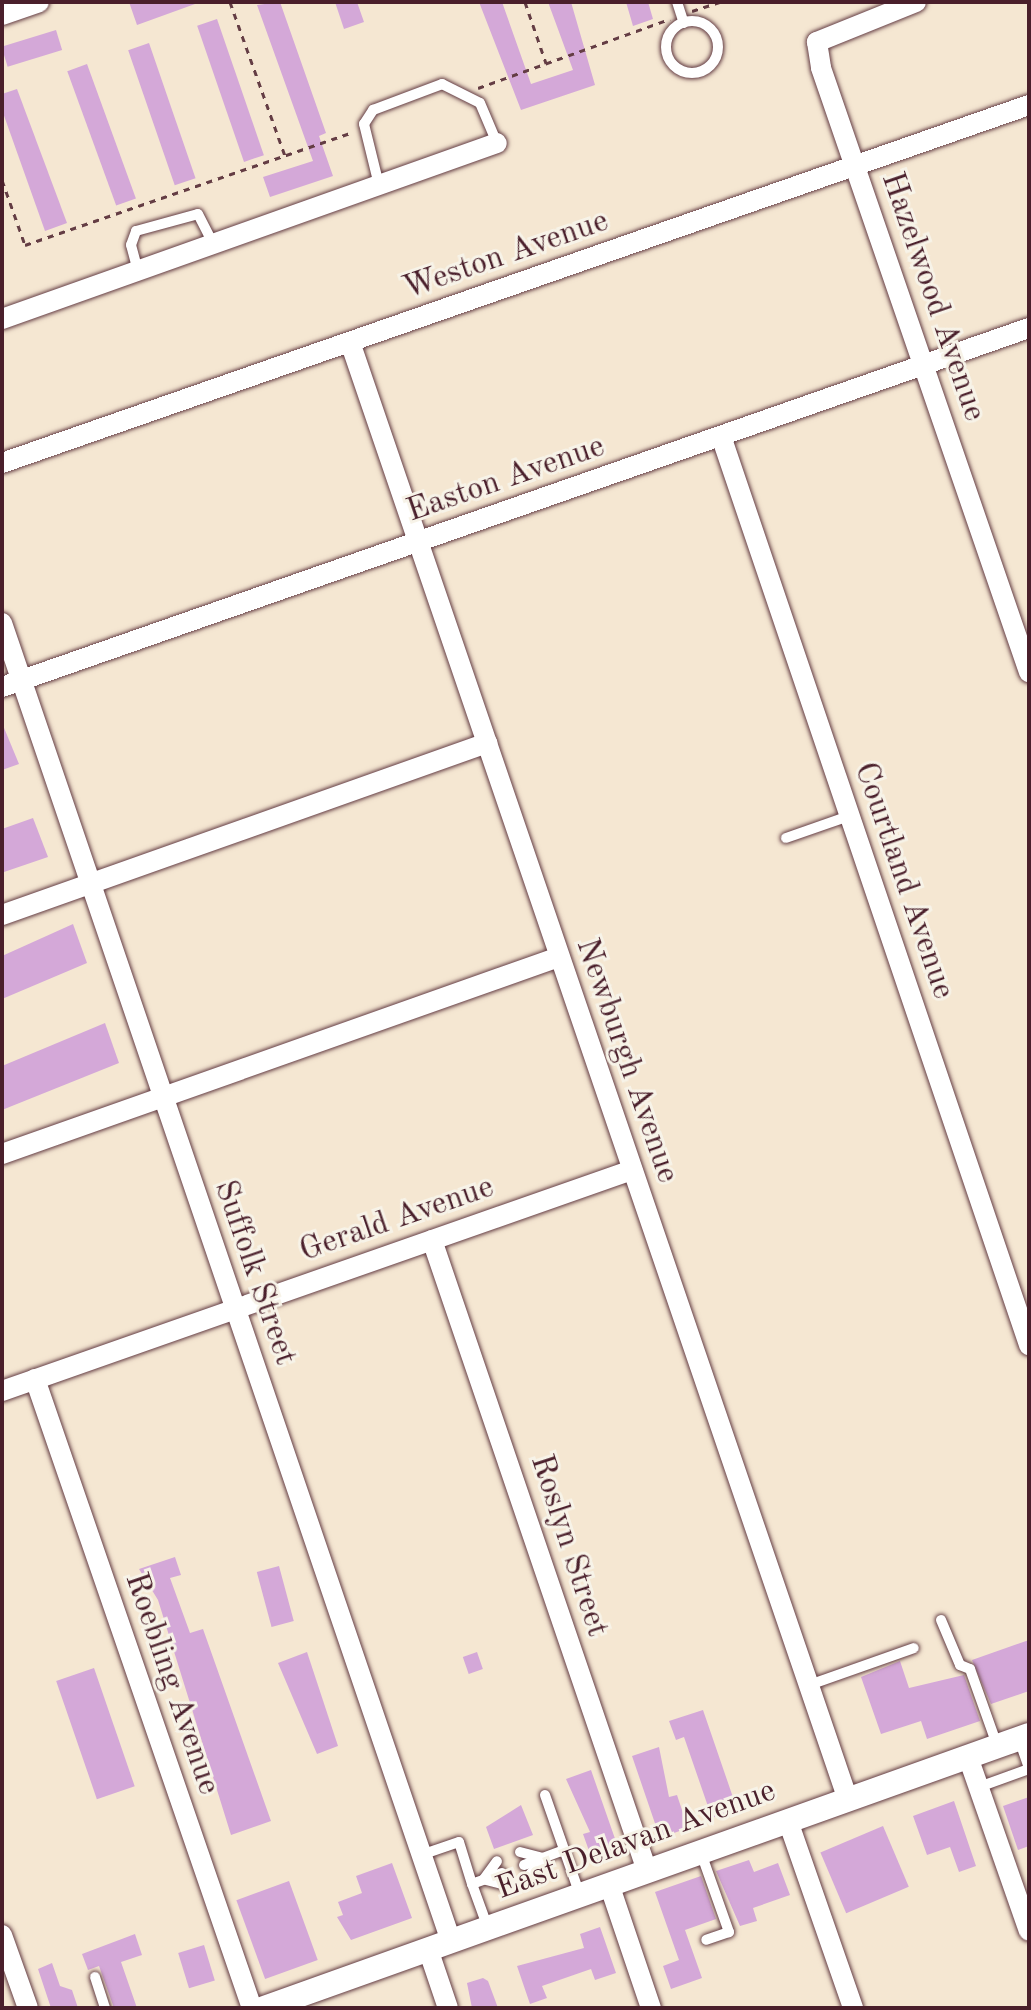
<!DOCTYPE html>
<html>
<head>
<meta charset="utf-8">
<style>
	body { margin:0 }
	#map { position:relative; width:1031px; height:2010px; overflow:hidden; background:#f5e7d2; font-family:"Old Standard TT",serif }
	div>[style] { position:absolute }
	.building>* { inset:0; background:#d4a8d8; transform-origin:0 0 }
	.path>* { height:3px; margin-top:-1.5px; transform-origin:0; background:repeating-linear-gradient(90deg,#643d44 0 6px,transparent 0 12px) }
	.roads { filter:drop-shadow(0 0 2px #643d44) drop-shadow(0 0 2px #643d44) }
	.service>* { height:10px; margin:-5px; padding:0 5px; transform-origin:5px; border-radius:5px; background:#fff }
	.service>.ring { margin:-5px; padding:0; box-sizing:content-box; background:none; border:10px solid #fff; border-radius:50% }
	.minor>* { height:20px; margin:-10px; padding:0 10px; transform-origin:10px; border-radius:10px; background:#fff }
	.tertiary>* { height:24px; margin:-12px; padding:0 12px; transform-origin:12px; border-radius:12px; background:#fff }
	span { translate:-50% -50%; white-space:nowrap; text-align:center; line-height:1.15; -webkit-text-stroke:6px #f7f3e8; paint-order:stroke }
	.street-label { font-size:32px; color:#4a1f2b }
	.frame { position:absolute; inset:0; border:4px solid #4a1f2b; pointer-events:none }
</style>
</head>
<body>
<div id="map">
	<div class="building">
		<div style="clip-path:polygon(129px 2px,195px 2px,195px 4px,137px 25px)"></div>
		<div style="clip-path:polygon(280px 2px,326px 133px,319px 136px,333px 176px,270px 197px,263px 177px,313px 161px,257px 5px)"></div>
		<div style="clip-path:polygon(335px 2px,357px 2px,364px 22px,344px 29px)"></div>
		<div style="clip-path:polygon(479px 2px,502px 2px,531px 84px,573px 70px,548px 2px,571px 2px,595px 85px,521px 110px)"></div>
		<div style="clip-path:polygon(626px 2px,648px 2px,653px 19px,633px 26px)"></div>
		<div style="left:217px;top:19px;width:144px;height:21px;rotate:71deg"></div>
		<div style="left:56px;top:30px;width:21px;height:57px;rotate:73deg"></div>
		<div style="left:149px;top:43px;width:143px;height:22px;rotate:71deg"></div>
		<div style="left:87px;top:64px;width:143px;height:21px;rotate:70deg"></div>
		<div style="clip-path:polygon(17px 89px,67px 223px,45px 231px,2px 110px,2px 94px)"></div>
		<div style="clip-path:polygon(2px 723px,19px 764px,2px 770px)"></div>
		<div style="clip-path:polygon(33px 818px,48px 857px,4px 872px,2px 829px)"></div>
		<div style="clip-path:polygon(73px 924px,87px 963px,2px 999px,2px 956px)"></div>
		<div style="clip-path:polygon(105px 1023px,119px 1063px,2px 1110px,2px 1066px)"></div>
		<div style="clip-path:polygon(175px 1557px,181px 1575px,170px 1578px,190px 1633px,203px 1629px,271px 1821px,231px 1835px,158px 1600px,139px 1569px)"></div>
		<div style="left:279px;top:1566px;width:57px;height:23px;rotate:75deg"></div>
		<div style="clip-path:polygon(1029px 1640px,1029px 1691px,991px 1704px,972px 1660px)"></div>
		<div style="clip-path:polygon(307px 1652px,338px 1746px,317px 1754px,278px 1663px)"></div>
		<div style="left:477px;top:1652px;width:18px;height:15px;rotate:71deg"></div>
		<div style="clip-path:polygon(900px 1661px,909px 1688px,964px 1675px,980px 1721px,927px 1739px,921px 1721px,881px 1734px,861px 1677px)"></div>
		<div style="left:94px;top:1668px;width:125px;height:40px;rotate:71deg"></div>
		<div style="clip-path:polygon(703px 1710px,737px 1809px,712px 1818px,684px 1737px,676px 1740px,669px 1721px)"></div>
		<div style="clip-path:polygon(659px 1747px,669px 1797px,677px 1795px,688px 1828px,660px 1838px,632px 1756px)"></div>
		<div style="clip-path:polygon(591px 1770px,620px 1853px,593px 1862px,583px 1834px,590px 1832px,566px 1779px)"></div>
		<div style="clip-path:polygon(1029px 1797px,1029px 1846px,1018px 1850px,1003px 1806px)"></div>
		<div style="clip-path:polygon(954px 1801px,976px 1866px,959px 1872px,950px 1847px,927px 1855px,913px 1816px)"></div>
		<div style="clip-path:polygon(521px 1805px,533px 1835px,494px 1849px,486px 1827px)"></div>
		<div style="left:883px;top:1826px;width:66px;height:68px;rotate:67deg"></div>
		<div style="clip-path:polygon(749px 1860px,754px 1872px,778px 1863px,790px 1895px,753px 1908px,757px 1921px,740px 1926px,716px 1871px)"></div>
		<div style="clip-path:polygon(392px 1863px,412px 1918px,351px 1940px,337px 1917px,343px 1915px,338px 1902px,362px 1893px,356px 1876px)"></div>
		<div style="clip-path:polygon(701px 1876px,716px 1919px,685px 1930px,702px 1978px,671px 1989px,663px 1966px,679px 1960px,655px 1892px)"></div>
		<div style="left:289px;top:1881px;width:84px;height:56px;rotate:70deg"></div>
		<div style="clip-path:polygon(600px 1927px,616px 1973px,595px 1980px,591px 1969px,542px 1986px,547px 1998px,530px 2004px,517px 1966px,584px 1948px,580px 1934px)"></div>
		<div style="clip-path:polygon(135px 1934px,142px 1955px,121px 1962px,137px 2008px,114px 2008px,99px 1966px,88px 1970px,82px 1954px)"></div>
		<div style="left:204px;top:1945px;width:37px;height:27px;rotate:73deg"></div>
		<div style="clip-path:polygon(52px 1963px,60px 1986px,72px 1990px,78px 2008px,51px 2008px,38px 1969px)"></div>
		<div style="clip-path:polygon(483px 1978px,488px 1981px,498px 2008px,472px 2008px,467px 1983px)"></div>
	</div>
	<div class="path">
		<div style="left:230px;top:2px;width:164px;rotate:70.3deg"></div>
		<div style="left:525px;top:2px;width:65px;rotate:71deg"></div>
		<div style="left:692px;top:11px;width:29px;rotate:-18deg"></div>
		<div style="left:478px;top:88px;width:204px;rotate:-19.8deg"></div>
		<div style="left:2px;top:180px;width:69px;rotate:70.5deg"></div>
		<div style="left:25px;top:245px;width:347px;rotate:-19deg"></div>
	</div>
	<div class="roads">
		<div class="service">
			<div style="left:677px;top:2px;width:22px;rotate:72deg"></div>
			<div class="ring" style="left:666px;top:21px;width:42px;height:42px"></div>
			<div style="left:379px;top:185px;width:63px;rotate:-103.8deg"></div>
			<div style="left:364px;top:124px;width:17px;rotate:-57deg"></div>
			<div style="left:373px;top:110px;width:74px;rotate:-20.6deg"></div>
			<div style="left:442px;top:84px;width:42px;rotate:26.6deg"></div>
			<div style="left:480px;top:103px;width:43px;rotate:67deg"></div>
			<div style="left:138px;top:271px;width:27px;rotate:-105deg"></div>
			<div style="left:131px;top:245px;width:15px;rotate:-70deg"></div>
			<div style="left:136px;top:231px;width:64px;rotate:-15.3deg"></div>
			<div style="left:198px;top:214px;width:34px;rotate:63deg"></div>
			<div style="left:786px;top:838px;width:67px;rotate:-19.2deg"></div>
			<div style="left:941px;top:1620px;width:49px;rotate:67.1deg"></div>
			<div style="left:960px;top:1665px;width:11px;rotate:22deg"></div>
			<div style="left:970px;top:1669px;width:81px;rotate:70.4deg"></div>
			<div style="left:809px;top:1685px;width:111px;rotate:-19.4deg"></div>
			<div style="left:1019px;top:1739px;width:31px;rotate:71deg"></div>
			<div style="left:979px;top:1787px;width:53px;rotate:-19.8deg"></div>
			<div style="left:545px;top:1795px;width:106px;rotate:70.7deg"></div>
			<div style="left:520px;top:1852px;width:23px;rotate:15deg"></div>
			<div style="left:701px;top:1853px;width:84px;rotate:70.5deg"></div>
			<div style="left:729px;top:1932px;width:24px;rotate:161deg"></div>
			<div style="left:421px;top:1855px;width:40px;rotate:-18.9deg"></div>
			<div style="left:459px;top:1842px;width:44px;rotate:72.8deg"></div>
			<div style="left:524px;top:1865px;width:43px;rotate:-20.6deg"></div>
			<div style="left:528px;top:1877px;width:22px;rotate:-51deg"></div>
			<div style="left:484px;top:1879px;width:22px;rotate:-54deg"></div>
			<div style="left:486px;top:1880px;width:21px;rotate:14deg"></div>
			<div style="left:488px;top:1928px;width:47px;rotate:-110deg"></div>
			<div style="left:472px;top:1884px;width:32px;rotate:-20deg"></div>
			<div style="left:95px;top:1977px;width:33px;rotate:72deg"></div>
		</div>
		<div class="minor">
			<div style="left:916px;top:2px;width:107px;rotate:158deg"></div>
			<div style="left:817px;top:42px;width:26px;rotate:81deg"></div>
			<div style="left:821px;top:68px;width:639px;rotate:71deg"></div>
			<div style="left:2px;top:15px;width:39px;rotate:-19deg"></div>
			<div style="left:2px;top:319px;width:525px;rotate:-19.57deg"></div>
			<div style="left:350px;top:342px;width:1541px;rotate:71.14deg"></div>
			<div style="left:721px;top:436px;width:960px;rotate:71.28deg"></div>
			<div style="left:2px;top:463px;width:1088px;rotate:-19.22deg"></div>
			<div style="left:2px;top:623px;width:1392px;rotate:71.19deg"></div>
			<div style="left:2px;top:687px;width:1088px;rotate:-19.27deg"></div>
			<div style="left:2px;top:915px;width:515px;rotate:-19.53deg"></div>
			<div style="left:2px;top:1154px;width:591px;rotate:-19.48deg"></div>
			<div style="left:432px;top:1240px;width:667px;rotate:71.18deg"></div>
			<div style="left:35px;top:1379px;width:665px;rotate:70.97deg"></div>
			<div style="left:2px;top:1391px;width:668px;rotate:-19.33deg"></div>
			<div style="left:968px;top:1757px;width:184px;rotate:70.7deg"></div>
			<div style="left:788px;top:1821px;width:198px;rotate:70.8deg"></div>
			<div style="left:609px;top:1884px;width:131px;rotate:71.3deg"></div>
			<div style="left:2px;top:1935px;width:77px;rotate:70.4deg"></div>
			<div style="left:428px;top:1949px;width:62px;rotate:71.3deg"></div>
		</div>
		<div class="tertiary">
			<div style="left:264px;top:2008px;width:812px;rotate:-19.64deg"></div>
		</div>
	</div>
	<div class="street-label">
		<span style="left:506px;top:256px;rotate:-19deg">Weston Avenue</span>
		<span style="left:932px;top:297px;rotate:71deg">Hazelwood Avenue</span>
		<span style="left:506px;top:480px;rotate:-19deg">Easton Avenue</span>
		<span style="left:903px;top:881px;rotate:71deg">Courtland Avenue</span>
		<span style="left:626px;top:1061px;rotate:71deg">Newburgh Avenue</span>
		<span style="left:397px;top:1220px;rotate:-19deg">Gerald Avenue</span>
		<span style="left:254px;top:1273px;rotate:71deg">Suffolk Street</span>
		<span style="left:568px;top:1546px;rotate:72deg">Roslyn Street</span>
		<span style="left:171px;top:1684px;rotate:71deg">Roebling Avenue</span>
		<span style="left:636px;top:1841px;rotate:-20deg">East Delavan Avenue</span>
	</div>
	<div class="frame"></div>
</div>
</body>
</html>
